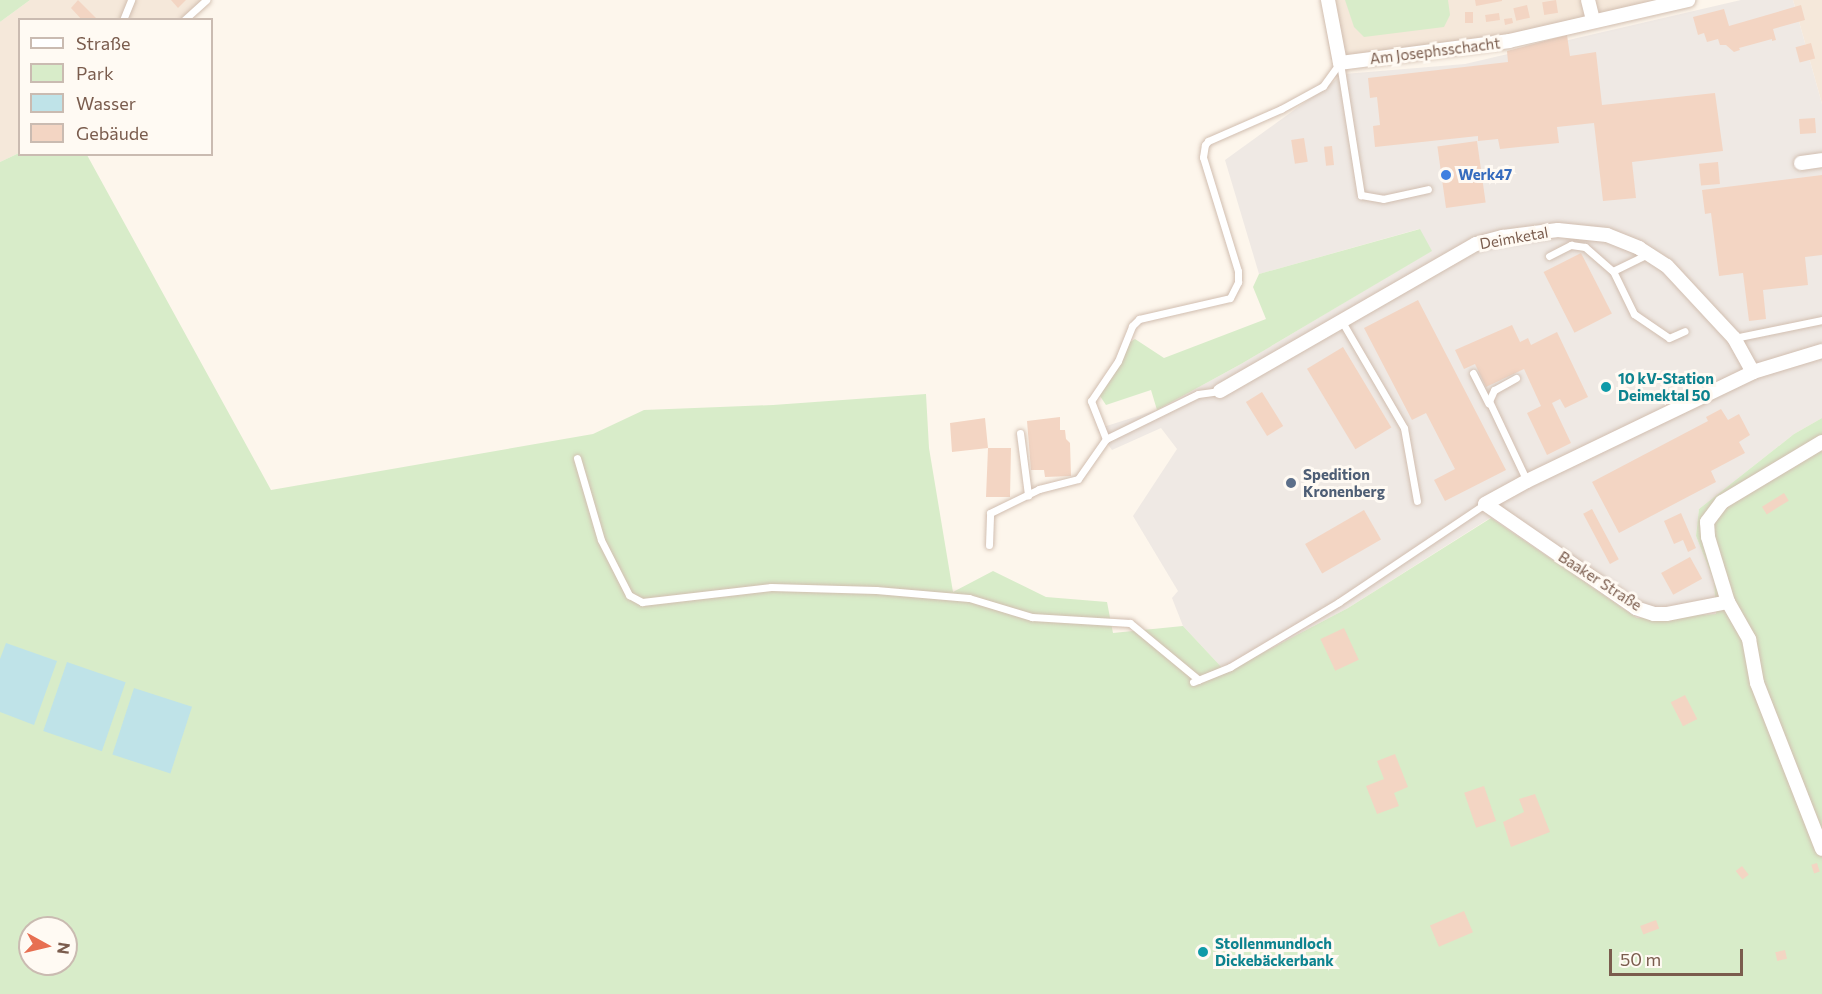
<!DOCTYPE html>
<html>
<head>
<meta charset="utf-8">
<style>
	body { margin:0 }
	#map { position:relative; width:1822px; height:994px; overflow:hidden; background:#fdf6ec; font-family:Commissioner,sans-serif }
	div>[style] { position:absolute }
	.residential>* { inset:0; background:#f5e8da }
	.industrial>* { inset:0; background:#efe9e4 }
	.green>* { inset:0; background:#d8ecc9 }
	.water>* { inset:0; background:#bfe3e8; transform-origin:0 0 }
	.building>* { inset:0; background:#f3d5c3; transform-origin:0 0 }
	.roads { filter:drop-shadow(0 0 2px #d1beb0) drop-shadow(0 0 2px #d1beb0) }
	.service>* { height:7px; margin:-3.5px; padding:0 3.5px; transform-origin:3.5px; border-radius:3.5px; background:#fff }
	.minor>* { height:14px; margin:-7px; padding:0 7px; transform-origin:7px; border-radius:7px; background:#fff }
	.dots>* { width:16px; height:16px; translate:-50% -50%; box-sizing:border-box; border:3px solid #fffaf3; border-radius:50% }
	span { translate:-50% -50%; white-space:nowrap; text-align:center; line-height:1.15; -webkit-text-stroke:6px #fffaf3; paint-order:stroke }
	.street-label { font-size:15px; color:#7a5c4d }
	.shop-label { font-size:15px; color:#366cbe; font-weight:700 }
	.left { translate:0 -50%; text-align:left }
	.culture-label { font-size:15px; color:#0d838f; font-weight:700 }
	.service-label { font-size:15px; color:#4e5e75; font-weight:700 }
	.legend { position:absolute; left:18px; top:18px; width:195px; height:138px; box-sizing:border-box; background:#fffaf3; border:2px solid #cabbb1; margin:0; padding:8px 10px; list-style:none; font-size:18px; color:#7a5c4d }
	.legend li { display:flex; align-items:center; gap:12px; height:30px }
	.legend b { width:30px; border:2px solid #cabbb1 }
	.north { position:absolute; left:18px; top:916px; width:60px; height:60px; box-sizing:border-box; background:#fffaf3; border:2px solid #cabbb1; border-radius:50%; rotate:98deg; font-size:16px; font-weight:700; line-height:24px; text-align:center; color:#7a5c4d }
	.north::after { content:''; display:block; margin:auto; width:21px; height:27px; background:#e76f51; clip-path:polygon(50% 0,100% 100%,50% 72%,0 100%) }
	.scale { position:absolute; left:1609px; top:949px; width:134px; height:27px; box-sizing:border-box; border:3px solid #7a5c4d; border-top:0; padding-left:8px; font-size:18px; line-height:21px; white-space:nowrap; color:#7a5c4d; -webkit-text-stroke:4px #fffaf3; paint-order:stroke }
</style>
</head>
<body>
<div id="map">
	<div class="residential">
		<div style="clip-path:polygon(30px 0,212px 0,191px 19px,20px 20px,19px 153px,0 162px,0 22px)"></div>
		<div style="clip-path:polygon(1321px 0,1673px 0,1495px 41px,1331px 60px)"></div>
		<div style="clip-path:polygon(1793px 0,1822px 0,1822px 104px)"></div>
	</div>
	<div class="industrial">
		<div style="clip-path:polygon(1741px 0,1793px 0,1822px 104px,1822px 418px,1794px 434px,1699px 509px,1696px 536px,1714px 581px,1716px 614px,1637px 618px,1490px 518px,1348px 608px,1226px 672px,1183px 626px,1172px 598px,1178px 591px,1133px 516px,1177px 449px,1161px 428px,1112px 450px,1097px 429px,1157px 410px,1241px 364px,1431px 251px,1419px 229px,1259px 274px,1225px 160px,1344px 74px,1465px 64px)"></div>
	</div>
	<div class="green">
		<div style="clip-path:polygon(0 0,30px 0,0 22px)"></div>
		<div style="clip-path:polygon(1345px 0,1448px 0,1450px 15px,1444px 27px,1364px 37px,1354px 27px)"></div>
		<div style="clip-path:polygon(evenodd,19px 153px,87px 155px,271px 490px,593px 434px,644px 410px,773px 405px,926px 394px,929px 448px,953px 592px,993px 571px,1046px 597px,1107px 602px,1113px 633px,1183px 626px,1226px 672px,1348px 608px,1491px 518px,1637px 618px,1716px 614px,1714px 581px,1696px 536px,1699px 509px,1794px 434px,1822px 418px,1822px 994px,0 994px,0 162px,19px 153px,30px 928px,66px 928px,66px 964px,30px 964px,30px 928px)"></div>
		<div style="clip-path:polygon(1420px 229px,1432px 251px,1241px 364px,1157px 410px,1151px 390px,1106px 405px,1098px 393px,1121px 362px,1130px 342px,1135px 339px,1164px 358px,1266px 319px,1253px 287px,1259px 274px)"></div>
	</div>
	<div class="water">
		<div style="clip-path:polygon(6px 643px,57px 661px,34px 725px,0 712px,0 659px)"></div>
		<div style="left:67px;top:662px;width:62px;height:73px;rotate:19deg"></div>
		<div style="left:134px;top:688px;width:61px;height:70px;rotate:18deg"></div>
	</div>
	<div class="building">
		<div style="clip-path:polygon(78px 0,98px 20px,82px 20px,71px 8px)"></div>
		<div style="clip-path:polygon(171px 0,186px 0,178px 8px)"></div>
		<div style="clip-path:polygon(1475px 0,1502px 0,1502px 1px,1476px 6px)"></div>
		<div style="left:1556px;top:0;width:13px;height:14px;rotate:81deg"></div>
		<div style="left:1527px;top:5px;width:13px;height:14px;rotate:77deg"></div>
		<div style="clip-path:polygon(1801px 5px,1805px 20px,1773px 29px,1776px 40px,1772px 41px,1772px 39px,1739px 48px,1740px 50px,1734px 52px,1726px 45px,1720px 45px,1718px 39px,1707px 42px,1704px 33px,1698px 35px,1693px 17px,1724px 9px,1729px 26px)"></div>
		<div style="left:1465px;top:12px;width:8px;height:11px"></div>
		<div style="left:1499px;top:13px;width:7px;height:14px;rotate:82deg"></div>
		<div style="clip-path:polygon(1512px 18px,1513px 23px,1505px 25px,1504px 19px)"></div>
		<div style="clip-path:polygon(1567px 35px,1570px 56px,1596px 52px,1602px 105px,1715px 93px,1723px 151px,1632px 162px,1636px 198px,1603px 201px,1594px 123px,1557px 127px,1559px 143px,1500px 149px,1498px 139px,1478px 141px,1478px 136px,1375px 147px,1373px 126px,1380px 125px,1377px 97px,1370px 98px,1368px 78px,1508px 62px,1507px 51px)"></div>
		<div style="left:1811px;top:43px;width:16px;height:16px;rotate:75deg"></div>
		<div style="left:1815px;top:118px;width:15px;height:16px;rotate:86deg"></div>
		<div style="left:1304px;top:138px;width:24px;height:13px;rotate:81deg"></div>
		<div style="left:1477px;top:141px;width:62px;height:40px;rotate:82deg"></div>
		<div style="left:1332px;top:146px;width:19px;height:8px;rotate:84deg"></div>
		<div style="left:1718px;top:162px;width:22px;height:19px;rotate:85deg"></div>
		<div style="clip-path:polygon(1822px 175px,1822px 255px,1805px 257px,1808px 285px,1763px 290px,1766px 319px,1749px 321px,1743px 273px,1719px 276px,1711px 213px,1705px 214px,1702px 190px)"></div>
		<div style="left:1581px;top:253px;width:68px;height:42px;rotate:63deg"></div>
		<div style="clip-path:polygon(1418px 300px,1506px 470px,1445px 501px,1434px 480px,1455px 469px,1426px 413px,1412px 420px,1364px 328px)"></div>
		<div style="clip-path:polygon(1512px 325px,1520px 342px,1528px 338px,1531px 345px,1557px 332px,1588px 397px,1565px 408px,1560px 399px,1552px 403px,1571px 443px,1547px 455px,1527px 413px,1541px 406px,1524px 369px,1486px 387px,1475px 364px,1464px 369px,1455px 350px)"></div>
		<div style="left:1343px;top:347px;width:94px;height:42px;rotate:59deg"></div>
		<div style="left:1607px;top:381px;width:9px;height:8px;rotate:63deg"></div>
		<div style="left:1262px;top:392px;width:40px;height:19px;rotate:58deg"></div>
		<div style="clip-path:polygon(1721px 409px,1728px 420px,1739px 414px,1750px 435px,1739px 442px,1745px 453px,1711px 471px,1716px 482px,1619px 533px,1592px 482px,1708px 421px,1706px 417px)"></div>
		<div style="clip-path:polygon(1060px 417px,1060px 430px,1065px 430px,1066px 439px,1070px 443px,1071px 476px,1045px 477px,1044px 470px,1031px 470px,1027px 421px)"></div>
		<div style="clip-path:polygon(985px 418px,988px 448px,1011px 448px,1010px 497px,986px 497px,988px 448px,952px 452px,950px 423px)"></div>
		<div style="left:1784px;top:493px;width:9px;height:26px;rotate:58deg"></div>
		<div style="left:1592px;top:509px;width:57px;height:10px;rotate:62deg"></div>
		<div style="left:1364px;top:510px;width:34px;height:68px;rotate:60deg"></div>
		<div style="clip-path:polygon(1681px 513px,1696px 548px,1688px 552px,1683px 540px,1674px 544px,1664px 521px)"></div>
		<div style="left:1690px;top:557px;width:25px;height:33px;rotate:61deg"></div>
		<div style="left:1344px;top:628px;width:35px;height:26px;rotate:65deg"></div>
		<div style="left:1685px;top:695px;width:27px;height:16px;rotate:63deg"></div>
		<div style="clip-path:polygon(1395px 754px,1408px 787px,1394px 793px,1399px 806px,1377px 814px,1366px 786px,1384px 779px,1377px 761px)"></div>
		<div style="left:1484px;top:786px;width:37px;height:21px;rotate:71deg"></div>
		<div style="clip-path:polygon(1535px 794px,1550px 832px,1511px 847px,1503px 822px,1524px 812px,1519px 799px)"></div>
		<div style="left:1817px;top:863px;width:9px;height:6px;rotate:72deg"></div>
		<div style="left:1742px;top:866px;width:11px;height:8px;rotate:52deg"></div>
		<div style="left:1464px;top:911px;width:23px;height:37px;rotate:67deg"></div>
		<div style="left:1656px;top:920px;width:9px;height:17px;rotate:69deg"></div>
		<div style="left:1785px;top:950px;width:9px;height:10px;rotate:77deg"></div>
	</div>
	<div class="roads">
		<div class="service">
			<div style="left:123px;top:20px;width:22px;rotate:-68deg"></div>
			<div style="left:184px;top:20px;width:30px;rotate:-42deg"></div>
			<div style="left:1340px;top:63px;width:134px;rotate:81deg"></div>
			<div style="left:1361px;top:195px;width:22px;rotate:10deg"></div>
			<div style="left:1383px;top:199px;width:46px;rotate:-12.5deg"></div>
			<div style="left:1549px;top:256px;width:25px;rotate:-27deg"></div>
			<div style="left:1571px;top:245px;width:14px;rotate:8deg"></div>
			<div style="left:1585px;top:247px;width:37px;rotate:41deg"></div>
			<div style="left:1613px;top:271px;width:39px;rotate:-26deg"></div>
			<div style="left:1613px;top:271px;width:48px;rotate:64deg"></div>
			<div style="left:1634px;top:314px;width:42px;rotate:34.4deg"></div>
			<div style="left:1669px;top:338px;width:17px;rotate:-24deg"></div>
			<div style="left:1341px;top:320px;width:125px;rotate:59.7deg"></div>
			<div style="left:1404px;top:428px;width:74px;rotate:79.9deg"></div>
			<div style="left:1734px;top:338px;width:90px;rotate:-11.6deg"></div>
			<div style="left:1473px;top:373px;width:34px;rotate:63deg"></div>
			<div style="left:1516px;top:378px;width:25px;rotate:151deg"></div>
			<div style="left:1494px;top:390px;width:12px;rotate:114deg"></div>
			<div style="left:1489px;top:401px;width:89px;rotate:64.6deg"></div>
			<div style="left:1020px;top:433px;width:63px;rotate:82.6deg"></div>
			<div style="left:1106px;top:439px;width:41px;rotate:-111.5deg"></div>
			<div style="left:1091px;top:401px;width:48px;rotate:-56deg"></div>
			<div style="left:1118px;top:361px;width:38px;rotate:-68deg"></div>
			<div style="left:1132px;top:326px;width:10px;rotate:-45deg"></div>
			<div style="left:1139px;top:319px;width:93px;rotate:-13deg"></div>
			<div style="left:1230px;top:298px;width:18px;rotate:-63deg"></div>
			<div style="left:1238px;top:282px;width:11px;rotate:-90deg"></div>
			<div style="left:1238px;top:271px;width:119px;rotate:-107.1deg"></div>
			<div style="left:1203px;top:157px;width:12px;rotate:-81deg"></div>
			<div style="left:1205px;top:145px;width:5px;rotate:-53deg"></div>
			<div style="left:1208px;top:141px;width:80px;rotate:-23.7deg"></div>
			<div style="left:1281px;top:109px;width:48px;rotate:-28.7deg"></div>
			<div style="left:1323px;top:86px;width:29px;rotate:-54deg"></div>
			<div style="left:577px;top:458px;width:85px;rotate:73.7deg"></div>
			<div style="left:601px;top:540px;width:62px;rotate:63deg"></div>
			<div style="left:629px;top:595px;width:15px;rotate:28deg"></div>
			<div style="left:642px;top:602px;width:130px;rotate:-6.6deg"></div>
			<div style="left:771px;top:587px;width:105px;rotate:1.6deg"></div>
			<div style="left:876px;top:590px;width:93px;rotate:4.9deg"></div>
			<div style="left:969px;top:598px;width:66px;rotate:16.8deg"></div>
			<div style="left:1032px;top:617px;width:98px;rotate:3.5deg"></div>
			<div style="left:1130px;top:623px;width:89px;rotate:39.6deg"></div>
			<div style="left:989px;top:545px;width:32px;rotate:-88deg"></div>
			<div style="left:990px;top:513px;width:55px;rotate:-26.1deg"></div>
			<div style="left:1039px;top:489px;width:40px;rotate:-14.4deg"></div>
			<div style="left:1078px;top:479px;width:49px;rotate:-55deg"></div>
			<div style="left:1106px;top:439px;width:102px;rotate:-26.1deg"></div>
			<div style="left:1198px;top:394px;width:22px;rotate:-8deg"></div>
			<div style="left:1193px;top:682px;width:40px;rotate:-22deg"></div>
			<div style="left:1230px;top:667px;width:127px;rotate:-30.8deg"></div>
			<div style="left:1339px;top:602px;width:176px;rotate:-33.9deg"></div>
		</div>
		<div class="minor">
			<div style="left:1328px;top:0;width:64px;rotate:79.2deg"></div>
			<div style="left:1340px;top:63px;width:170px;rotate:-7.4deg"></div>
			<div style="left:1509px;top:41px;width:184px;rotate:-12.9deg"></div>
			<div style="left:1588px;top:0;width:21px;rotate:76deg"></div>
			<div style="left:1801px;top:163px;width:21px;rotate:-8deg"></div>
			<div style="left:1220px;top:391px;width:295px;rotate:-29.9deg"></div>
			<div style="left:1476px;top:244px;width:28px;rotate:-15deg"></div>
			<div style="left:1503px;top:237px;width:55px;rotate:-7.3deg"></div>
			<div style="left:1558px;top:230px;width:49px;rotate:5.8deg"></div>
			<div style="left:1607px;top:235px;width:35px;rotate:22deg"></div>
			<div style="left:1639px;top:248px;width:33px;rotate:33deg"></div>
			<div style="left:1667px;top:266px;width:98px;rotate:47.1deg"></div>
			<div style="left:1734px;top:338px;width:39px;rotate:61deg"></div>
			<div style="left:1822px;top:442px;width:117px;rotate:149deg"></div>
			<div style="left:1722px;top:502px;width:25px;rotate:127deg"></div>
			<div style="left:1707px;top:522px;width:15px;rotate:86deg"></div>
			<div style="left:1708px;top:537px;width:68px;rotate:72.9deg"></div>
			<div style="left:1728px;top:602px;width:43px;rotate:60.4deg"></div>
			<div style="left:1749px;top:639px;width:45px;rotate:79.7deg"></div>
			<div style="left:1757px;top:683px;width:178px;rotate:68.6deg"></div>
			<div style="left:1728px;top:602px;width:63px;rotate:169deg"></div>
			<div style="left:1666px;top:614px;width:12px;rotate:180deg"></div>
			<div style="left:1654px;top:614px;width:19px;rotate:-162deg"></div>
			<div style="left:1636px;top:608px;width:183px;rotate:-145.4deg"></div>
			<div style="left:1485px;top:504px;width:48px;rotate:-28.7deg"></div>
			<div style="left:1527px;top:481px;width:251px;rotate:-25.7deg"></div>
			<div style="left:1753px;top:372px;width:72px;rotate:-16.9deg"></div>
		</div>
	</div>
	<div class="dots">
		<div style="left:1446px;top:175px;background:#3f7fe0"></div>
		<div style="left:1606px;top:387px;background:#0f9aa8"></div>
		<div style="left:1291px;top:483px;background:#5c6f8a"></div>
		<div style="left:1203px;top:952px;background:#0f9aa8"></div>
	</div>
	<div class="street-label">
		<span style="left:1435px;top:51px;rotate:-7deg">Am Josephsschacht</span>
		<span style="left:1514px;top:238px;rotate:-10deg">Deimketal</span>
		<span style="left:1600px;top:581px;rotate:33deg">Baaker Straße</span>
	</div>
	<div class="shop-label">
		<span class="left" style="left:1458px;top:175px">Werk47</span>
	</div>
	<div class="culture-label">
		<span class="left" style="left:1618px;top:387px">10 kV-Station<br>Deimektal 50</span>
		<span class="left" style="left:1215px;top:952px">Stollenmundloch<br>Dickebäckerbank</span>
	</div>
	<div class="service-label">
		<span class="left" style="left:1303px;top:483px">Spedition<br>Kronenberg</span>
	</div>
	<ul class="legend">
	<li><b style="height:8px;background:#fff"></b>Straße</li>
	<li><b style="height:16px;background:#d8ecc9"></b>Park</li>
	<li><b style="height:16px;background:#bfe3e8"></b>Wasser</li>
	<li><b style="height:16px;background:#f3d5c3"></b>Gebäude</li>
	</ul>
	<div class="north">N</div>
	<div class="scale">50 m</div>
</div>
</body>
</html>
